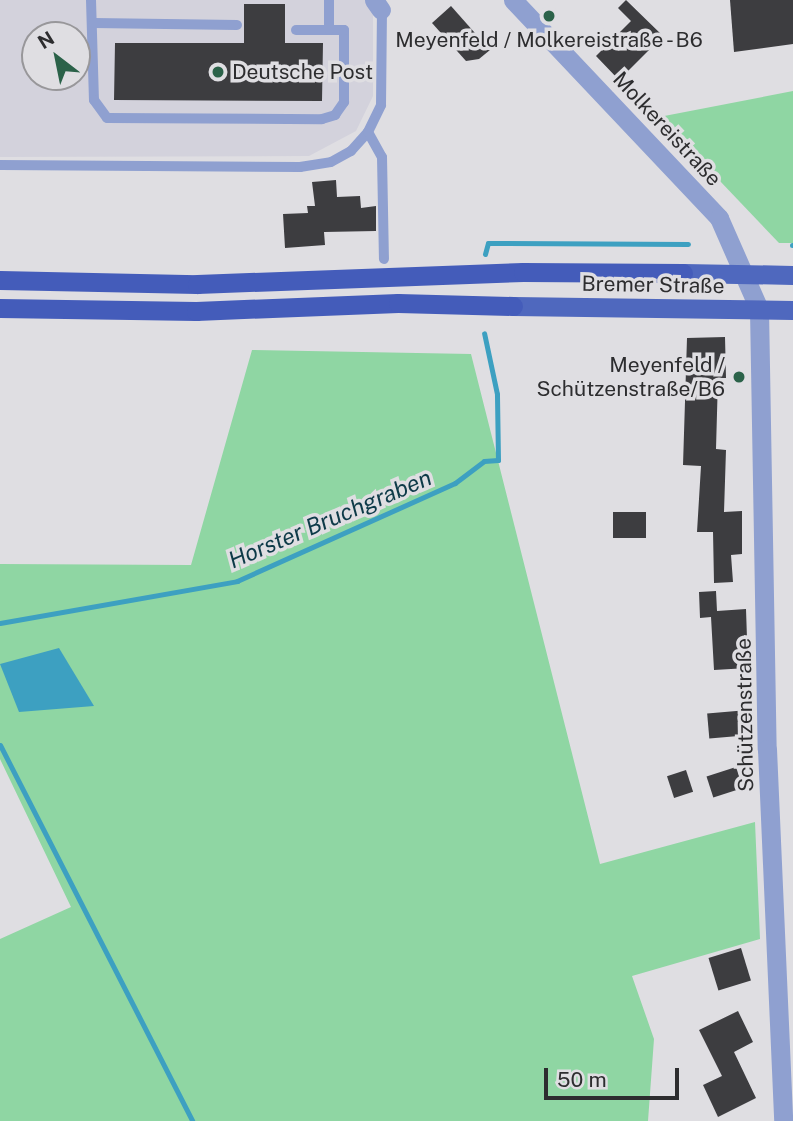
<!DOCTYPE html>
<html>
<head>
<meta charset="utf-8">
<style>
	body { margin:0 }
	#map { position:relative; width:793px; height:1121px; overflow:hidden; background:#dfdee2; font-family:"Public Sans",sans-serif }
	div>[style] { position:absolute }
	.built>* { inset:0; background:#d3d2dc }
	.green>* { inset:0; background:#8fd6a3 }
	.water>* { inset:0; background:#3da0c1 }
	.stream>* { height:5px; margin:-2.5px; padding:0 2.5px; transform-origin:2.5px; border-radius:2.5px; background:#3da0c1 }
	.building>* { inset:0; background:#3d3d40; transform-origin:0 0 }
	.service>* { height:10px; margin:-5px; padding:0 5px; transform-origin:5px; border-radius:5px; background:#8fa0d0 }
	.minor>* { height:19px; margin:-9.5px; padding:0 9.5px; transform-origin:9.5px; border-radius:9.5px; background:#8fa0d0 }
	.tertiary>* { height:19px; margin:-9.5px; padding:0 9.5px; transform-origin:9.5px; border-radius:9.5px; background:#8fa0d0 }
	.primary>* { height:19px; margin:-9.5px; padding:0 9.5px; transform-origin:9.5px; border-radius:9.5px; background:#4f68be }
	.trunk>* { height:19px; margin:-9.5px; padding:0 9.5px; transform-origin:9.5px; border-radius:9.5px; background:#445cba }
	.dots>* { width:19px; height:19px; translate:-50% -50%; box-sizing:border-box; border:4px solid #dfdee2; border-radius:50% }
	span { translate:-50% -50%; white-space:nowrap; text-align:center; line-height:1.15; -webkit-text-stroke:7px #dfdee2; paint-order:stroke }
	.poi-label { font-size:21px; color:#2d2d2f }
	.left { translate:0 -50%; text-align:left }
	.right { translate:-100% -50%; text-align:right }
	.street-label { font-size:21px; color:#2d2d2f }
	.water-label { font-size:23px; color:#0d3a48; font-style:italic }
	.north { position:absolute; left:21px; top:21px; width:70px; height:70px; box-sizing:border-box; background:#dfdee2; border:2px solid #98979a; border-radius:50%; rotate:328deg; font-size:19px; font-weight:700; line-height:28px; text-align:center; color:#2d2d2f }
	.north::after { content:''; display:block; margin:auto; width:24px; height:32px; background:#2b6249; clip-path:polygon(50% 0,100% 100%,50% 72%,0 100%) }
	.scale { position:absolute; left:544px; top:1068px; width:135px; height:32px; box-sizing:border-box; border:4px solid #2d2d2f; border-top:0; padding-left:9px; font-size:21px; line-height:24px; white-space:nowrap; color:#2d2d2f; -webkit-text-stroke:5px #dfdee2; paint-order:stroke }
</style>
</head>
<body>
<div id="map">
	<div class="built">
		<div style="clip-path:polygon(evenodd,0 0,373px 0,373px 96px,356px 131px,309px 156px,0 157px,0 0,35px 35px,77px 35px,77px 77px,35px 77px,35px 35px)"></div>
	</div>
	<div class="green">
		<div style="clip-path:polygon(793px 91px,793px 243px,779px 243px,659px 117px)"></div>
		<div style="clip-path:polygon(252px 350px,471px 354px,600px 864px,755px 822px,760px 939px,632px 976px,654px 1039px,648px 1121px,0 1121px,0 939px,71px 907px,0 759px,0 564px,191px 565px)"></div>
	</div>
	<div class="water">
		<div style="clip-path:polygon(59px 648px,94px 706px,19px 712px,0 664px)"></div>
	</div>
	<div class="stream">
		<div style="left:792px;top:245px;width:1px"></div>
		<div style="left:485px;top:254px;width:11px;rotate:-75deg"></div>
		<div style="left:488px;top:243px;width:200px;rotate:0.3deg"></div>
		<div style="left:0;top:623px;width:241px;rotate:-10deg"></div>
		<div style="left:237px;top:581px;width:239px;rotate:-24.2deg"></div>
		<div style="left:455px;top:483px;width:36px;rotate:-37deg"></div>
		<div style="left:484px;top:461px;width:14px;rotate:-4deg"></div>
		<div style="left:498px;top:460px;width:66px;rotate:-90.9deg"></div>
		<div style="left:497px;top:394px;width:62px;rotate:-102deg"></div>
		<div style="left:0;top:745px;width:422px;rotate:62.9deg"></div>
	</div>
	<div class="building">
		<div style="clip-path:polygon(626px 0,663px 36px,619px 80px,596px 56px,631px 21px,618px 8px)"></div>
		<div style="clip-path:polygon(730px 0,793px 0,793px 44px,734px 52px)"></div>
		<div style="clip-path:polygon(244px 4px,285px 4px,285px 43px,323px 43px,322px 101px,114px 100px,115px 43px,244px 43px)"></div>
		<div style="clip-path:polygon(451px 6px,490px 50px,479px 59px,466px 61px,432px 23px)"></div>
		<div style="clip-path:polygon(336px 180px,337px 197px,360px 196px,361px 208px,376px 206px,376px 231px,324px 232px,325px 245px,285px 248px,283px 214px,308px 213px,307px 206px,315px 206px,312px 182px)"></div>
		<div style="clip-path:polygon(725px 337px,726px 378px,718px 378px,716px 449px,726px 450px,724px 512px,742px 511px,742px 554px,731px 555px,733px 582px,714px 583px,713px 532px,697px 532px,701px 466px,683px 465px,687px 338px)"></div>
		<div style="left:646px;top:512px;width:26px;height:33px;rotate:90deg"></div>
		<div style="clip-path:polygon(716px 591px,717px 611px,746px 609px,748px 668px,714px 670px,711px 617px,700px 618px,699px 592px)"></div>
		<div style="left:748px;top:710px;width:25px;height:41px;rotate:85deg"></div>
		<div style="left:736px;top:767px;width:22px;height:31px;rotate:72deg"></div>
		<div style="left:686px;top:770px;width:23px;height:20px;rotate:72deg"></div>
		<div style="left:741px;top:948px;width:34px;height:34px;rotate:73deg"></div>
		<div style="clip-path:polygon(738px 1011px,753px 1042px,734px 1052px,756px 1098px,718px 1117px,703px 1085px,722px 1076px,699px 1030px)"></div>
	</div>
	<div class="service">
		<div style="left:91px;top:0;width:100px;rotate:88.3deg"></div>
		<div style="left:94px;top:100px;width:22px;rotate:54deg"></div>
		<div style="left:107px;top:118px;width:215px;rotate:0.3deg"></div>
		<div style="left:322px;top:119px;width:14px;rotate:-17deg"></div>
		<div style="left:335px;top:115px;width:16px;rotate:-55deg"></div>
		<div style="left:344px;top:102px;width:72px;rotate:-90deg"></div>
		<div style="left:344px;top:30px;width:48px;rotate:180deg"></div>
		<div style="left:329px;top:0;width:30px;rotate:90deg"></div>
		<div style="left:94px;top:23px;width:143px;rotate:0.8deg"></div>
		<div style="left:368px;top:132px;width:29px;rotate:61deg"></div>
		<div style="left:382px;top:157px;width:102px;rotate:88.9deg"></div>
		<div style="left:0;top:165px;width:300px;rotate:0.4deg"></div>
		<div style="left:300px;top:167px;width:31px;rotate:-9deg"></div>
		<div style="left:331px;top:162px;width:23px;rotate:-29deg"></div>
		<div style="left:351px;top:151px;width:25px;rotate:-48deg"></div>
		<div style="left:368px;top:132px;width:30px;rotate:-64deg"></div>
		<div style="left:381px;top:105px;width:97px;rotate:-89.4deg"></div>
	</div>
	<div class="minor">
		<div style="left:374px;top:0;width:12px;rotate:55deg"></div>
		<div style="left:759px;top:309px;width:440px;rotate:89deg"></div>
		<div style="left:767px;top:749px;width:372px;rotate:87.5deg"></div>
	</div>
	<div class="tertiary">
		<div style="left:513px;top:0;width:300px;rotate:46.6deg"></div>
		<div style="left:719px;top:218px;width:99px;rotate:66.3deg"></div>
	</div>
	<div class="primary">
		<div style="left:683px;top:273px;width:110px;rotate:1deg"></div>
		<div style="left:513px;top:306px;width:280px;rotate:0.8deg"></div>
	</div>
	<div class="trunk">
		<div style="left:0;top:280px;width:197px;rotate:1.2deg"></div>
		<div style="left:197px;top:284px;width:326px;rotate:-2.1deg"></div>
		<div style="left:523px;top:272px;width:160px;rotate:0.4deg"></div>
		<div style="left:0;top:308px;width:196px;rotate:0.9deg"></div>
		<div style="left:196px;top:311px;width:202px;rotate:-2.3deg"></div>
		<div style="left:398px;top:303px;width:115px;rotate:1.5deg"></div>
	</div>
	<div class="dots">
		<div style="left:549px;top:16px;background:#2b6249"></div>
		<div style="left:218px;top:72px;background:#2b6249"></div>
		<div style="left:739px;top:377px;background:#2b6249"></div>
	</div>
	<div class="poi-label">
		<span style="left:549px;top:40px">Meyenfeld / Molkereistraße - B6</span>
		<span class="left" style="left:232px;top:72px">Deutsche Post</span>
		<span class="right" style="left:725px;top:377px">Meyenfeld /<br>Schützenstraße/B6</span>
	</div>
	<div class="street-label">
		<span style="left:667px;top:129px;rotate:47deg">Molkereistraße</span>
		<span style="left:653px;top:285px;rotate:1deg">Bremer Straße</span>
		<span style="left:745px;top:715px;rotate:-91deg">Schützenstraße</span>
	</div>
	<div class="water-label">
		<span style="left:330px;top:519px;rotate:-23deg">Horster Bruchgraben</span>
	</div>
	<div class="north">N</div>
	<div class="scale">50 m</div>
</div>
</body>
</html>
